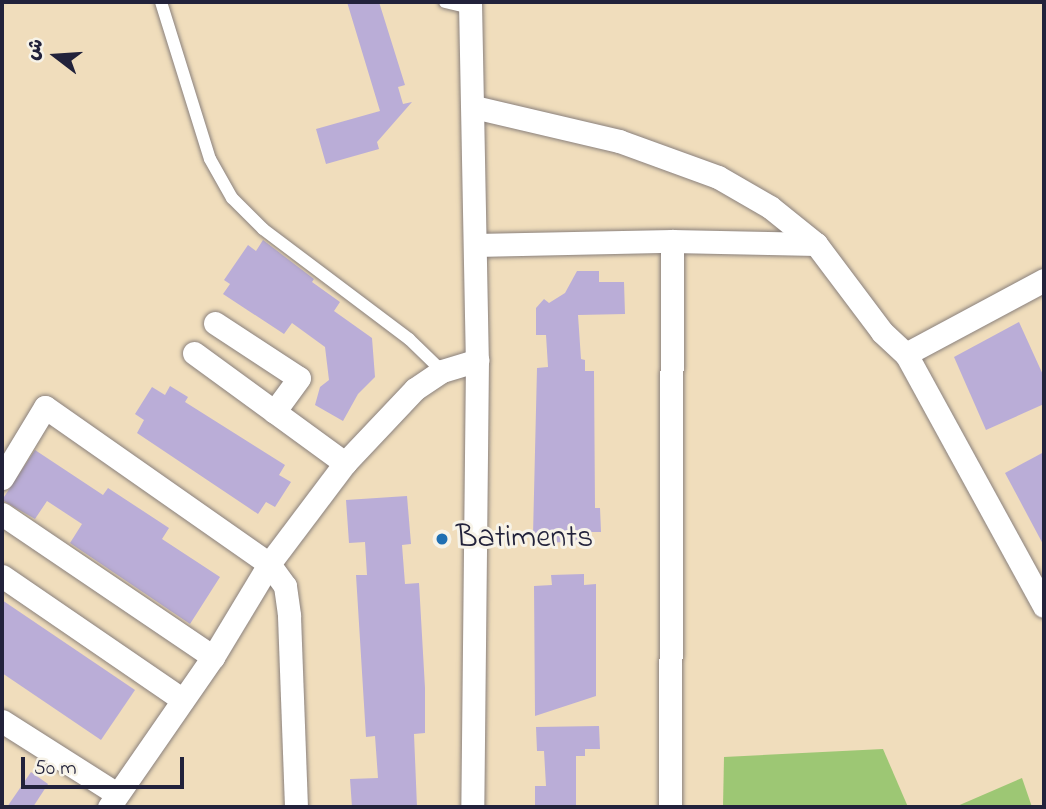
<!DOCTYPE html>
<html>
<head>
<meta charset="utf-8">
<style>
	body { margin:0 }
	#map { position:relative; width:1046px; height:809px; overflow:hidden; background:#f0ddbc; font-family:"Indie Flower","Playpen Sans Arabic",sans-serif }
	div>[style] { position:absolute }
	.green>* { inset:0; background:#9dc774 }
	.building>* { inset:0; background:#baadd7 }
	.roads { filter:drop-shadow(0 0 2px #89807c) drop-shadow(0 0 2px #89807c) }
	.lane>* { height:12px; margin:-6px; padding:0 6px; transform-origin:6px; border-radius:6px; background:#fff }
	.street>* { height:23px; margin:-11.5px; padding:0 11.5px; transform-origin:11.5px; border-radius:11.5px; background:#fff }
	.dots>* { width:19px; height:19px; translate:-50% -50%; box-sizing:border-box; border:4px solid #f7f3e8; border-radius:50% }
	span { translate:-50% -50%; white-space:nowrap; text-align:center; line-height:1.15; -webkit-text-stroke:6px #f7f3e8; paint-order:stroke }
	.poi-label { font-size:32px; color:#22223b }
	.left { translate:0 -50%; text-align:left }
	.frame { position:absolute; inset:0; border:4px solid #22223b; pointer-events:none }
	.north { position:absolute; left:21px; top:21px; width:70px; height:70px; -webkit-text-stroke:5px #f7f3e8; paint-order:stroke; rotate:287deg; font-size:19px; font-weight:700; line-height:28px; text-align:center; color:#22223b }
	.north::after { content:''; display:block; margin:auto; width:24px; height:32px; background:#22223b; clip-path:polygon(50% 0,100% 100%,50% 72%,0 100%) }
	.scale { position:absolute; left:21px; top:757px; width:163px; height:32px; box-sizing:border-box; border:4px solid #22223b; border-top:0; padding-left:9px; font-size:21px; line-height:24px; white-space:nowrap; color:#22223b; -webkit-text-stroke:5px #f7f3e8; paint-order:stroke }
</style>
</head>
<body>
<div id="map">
	<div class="green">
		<div style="clip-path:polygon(883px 749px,908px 807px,723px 807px,724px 757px)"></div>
		<div style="clip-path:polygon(1022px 778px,1032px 807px,955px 807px)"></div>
	</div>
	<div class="building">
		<div style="clip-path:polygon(347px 2px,379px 2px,405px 85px,398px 87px,403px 104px,412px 102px,377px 142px,379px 149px,326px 164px,316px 129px,380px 111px)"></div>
		<div style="clip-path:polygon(263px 240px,314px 279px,312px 282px,340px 302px,334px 311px,372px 338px,375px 377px,358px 394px,343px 421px,315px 405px,320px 387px,329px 380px,325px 347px,292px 323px,284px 334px,223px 294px,230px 284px,224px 280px,248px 245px,256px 251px)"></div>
		<div style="clip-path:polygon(577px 271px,599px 271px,599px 282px,624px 282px,625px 314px,578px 315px,581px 359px,585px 360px,585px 371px,594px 371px,595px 508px,600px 508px,601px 532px,588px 532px,589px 541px,544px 543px,544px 535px,533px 535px,537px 368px,548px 367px,546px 335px,536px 335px,536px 308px,544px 299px,549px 303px,565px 293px)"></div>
		<div style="clip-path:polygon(1019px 322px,1044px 377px,1044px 404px,986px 430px,954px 357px)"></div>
		<div style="clip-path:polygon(170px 386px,188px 397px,185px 402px,285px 465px,279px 475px,291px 482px,275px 507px,266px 502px,258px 514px,137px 433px,144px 420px,135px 414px,152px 387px,165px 395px)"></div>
		<div style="clip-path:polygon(35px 450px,103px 495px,108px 488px,169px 528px,162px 539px,220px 577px,190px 624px,70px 543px,82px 524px,47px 501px,35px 519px,2px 500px)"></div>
		<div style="clip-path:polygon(1044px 452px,1044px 546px,1005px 473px)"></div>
		<div style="clip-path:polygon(407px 496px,411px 544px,402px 545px,405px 584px,419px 583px,425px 688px,425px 733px,414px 734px,417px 807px,352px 807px,350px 779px,378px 778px,375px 736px,366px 737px,356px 575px,367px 575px,365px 542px,349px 543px,346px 500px)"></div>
		<div style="clip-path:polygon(584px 574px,584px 585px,596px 584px,596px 696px,535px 716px,534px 586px,552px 585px,551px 575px)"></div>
		<div style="clip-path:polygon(2px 600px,135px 690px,101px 740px,2px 673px)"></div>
		<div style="clip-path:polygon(599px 726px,600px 749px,585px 749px,585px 756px,576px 756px,576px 807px,535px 807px,535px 786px,546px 786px,544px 751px,537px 751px,536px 727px)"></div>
		<div style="clip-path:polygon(31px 772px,48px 784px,33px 807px,7px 807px)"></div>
	</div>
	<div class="roads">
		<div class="lane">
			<div style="left:161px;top:2px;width:164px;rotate:72.7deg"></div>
			<div style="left:210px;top:159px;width:45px;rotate:60.6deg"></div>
			<div style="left:232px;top:198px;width:44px;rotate:45deg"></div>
			<div style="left:263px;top:229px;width:183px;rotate:37deg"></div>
			<div style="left:409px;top:339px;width:46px;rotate:44.1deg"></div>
			<div style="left:445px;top:2px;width:26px;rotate:13deg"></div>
		</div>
		<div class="street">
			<div style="left:470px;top:2px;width:358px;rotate:88.9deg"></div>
			<div style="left:477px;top:360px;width:447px;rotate:90.6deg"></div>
			<div style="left:474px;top:107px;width:149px;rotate:13.2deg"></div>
			<div style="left:619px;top:141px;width:105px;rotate:20deg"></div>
			<div style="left:718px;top:177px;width:60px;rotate:30deg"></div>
			<div style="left:770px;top:207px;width:59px;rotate:38.8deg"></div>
			<div style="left:816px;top:244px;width:110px;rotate:53.1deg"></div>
			<div style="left:882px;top:332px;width:33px;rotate:43deg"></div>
			<div style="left:475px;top:245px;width:197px;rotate:-1.2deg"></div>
			<div style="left:672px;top:241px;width:144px;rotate:1.2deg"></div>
			<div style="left:1044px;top:280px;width:157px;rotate:151.8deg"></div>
			<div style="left:906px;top:354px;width:287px;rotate:61.3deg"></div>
			<div style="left:215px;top:323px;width:100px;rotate:33.2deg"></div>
			<div style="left:299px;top:378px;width:42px;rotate:126.3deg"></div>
			<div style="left:194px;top:353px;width:187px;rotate:36.1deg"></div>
			<div style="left:2px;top:478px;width:83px;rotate:-58.8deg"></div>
			<div style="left:45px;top:407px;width:274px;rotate:35deg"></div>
			<div style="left:269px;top:564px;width:27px;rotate:54deg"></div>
			<div style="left:285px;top:586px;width:30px;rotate:82deg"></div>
			<div style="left:289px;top:616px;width:191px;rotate:87.9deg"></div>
			<div style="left:2px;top:514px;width:255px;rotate:34.1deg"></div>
			<div style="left:2px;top:576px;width:219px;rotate:34.4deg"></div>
			<div style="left:2px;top:721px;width:136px;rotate:32.4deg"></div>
			<div style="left:109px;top:807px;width:183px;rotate:-55.3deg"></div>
			<div style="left:213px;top:657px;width:109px;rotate:-58.9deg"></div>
			<div style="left:269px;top:564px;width:126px;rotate:-53deg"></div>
			<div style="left:345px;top:463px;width:102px;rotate:-46.6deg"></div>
			<div style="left:415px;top:389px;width:32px;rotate:-34deg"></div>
			<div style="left:442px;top:371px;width:37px;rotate:-17deg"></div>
			<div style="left:670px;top:807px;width:566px;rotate:-89.8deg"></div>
		</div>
	</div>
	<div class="dots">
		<div style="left:442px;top:539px;background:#1f6fb2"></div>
	</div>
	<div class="poi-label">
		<span class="left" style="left:456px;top:539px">Batiments</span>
	</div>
	<div class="frame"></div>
	<div class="north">ش</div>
	<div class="scale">50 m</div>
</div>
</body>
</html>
